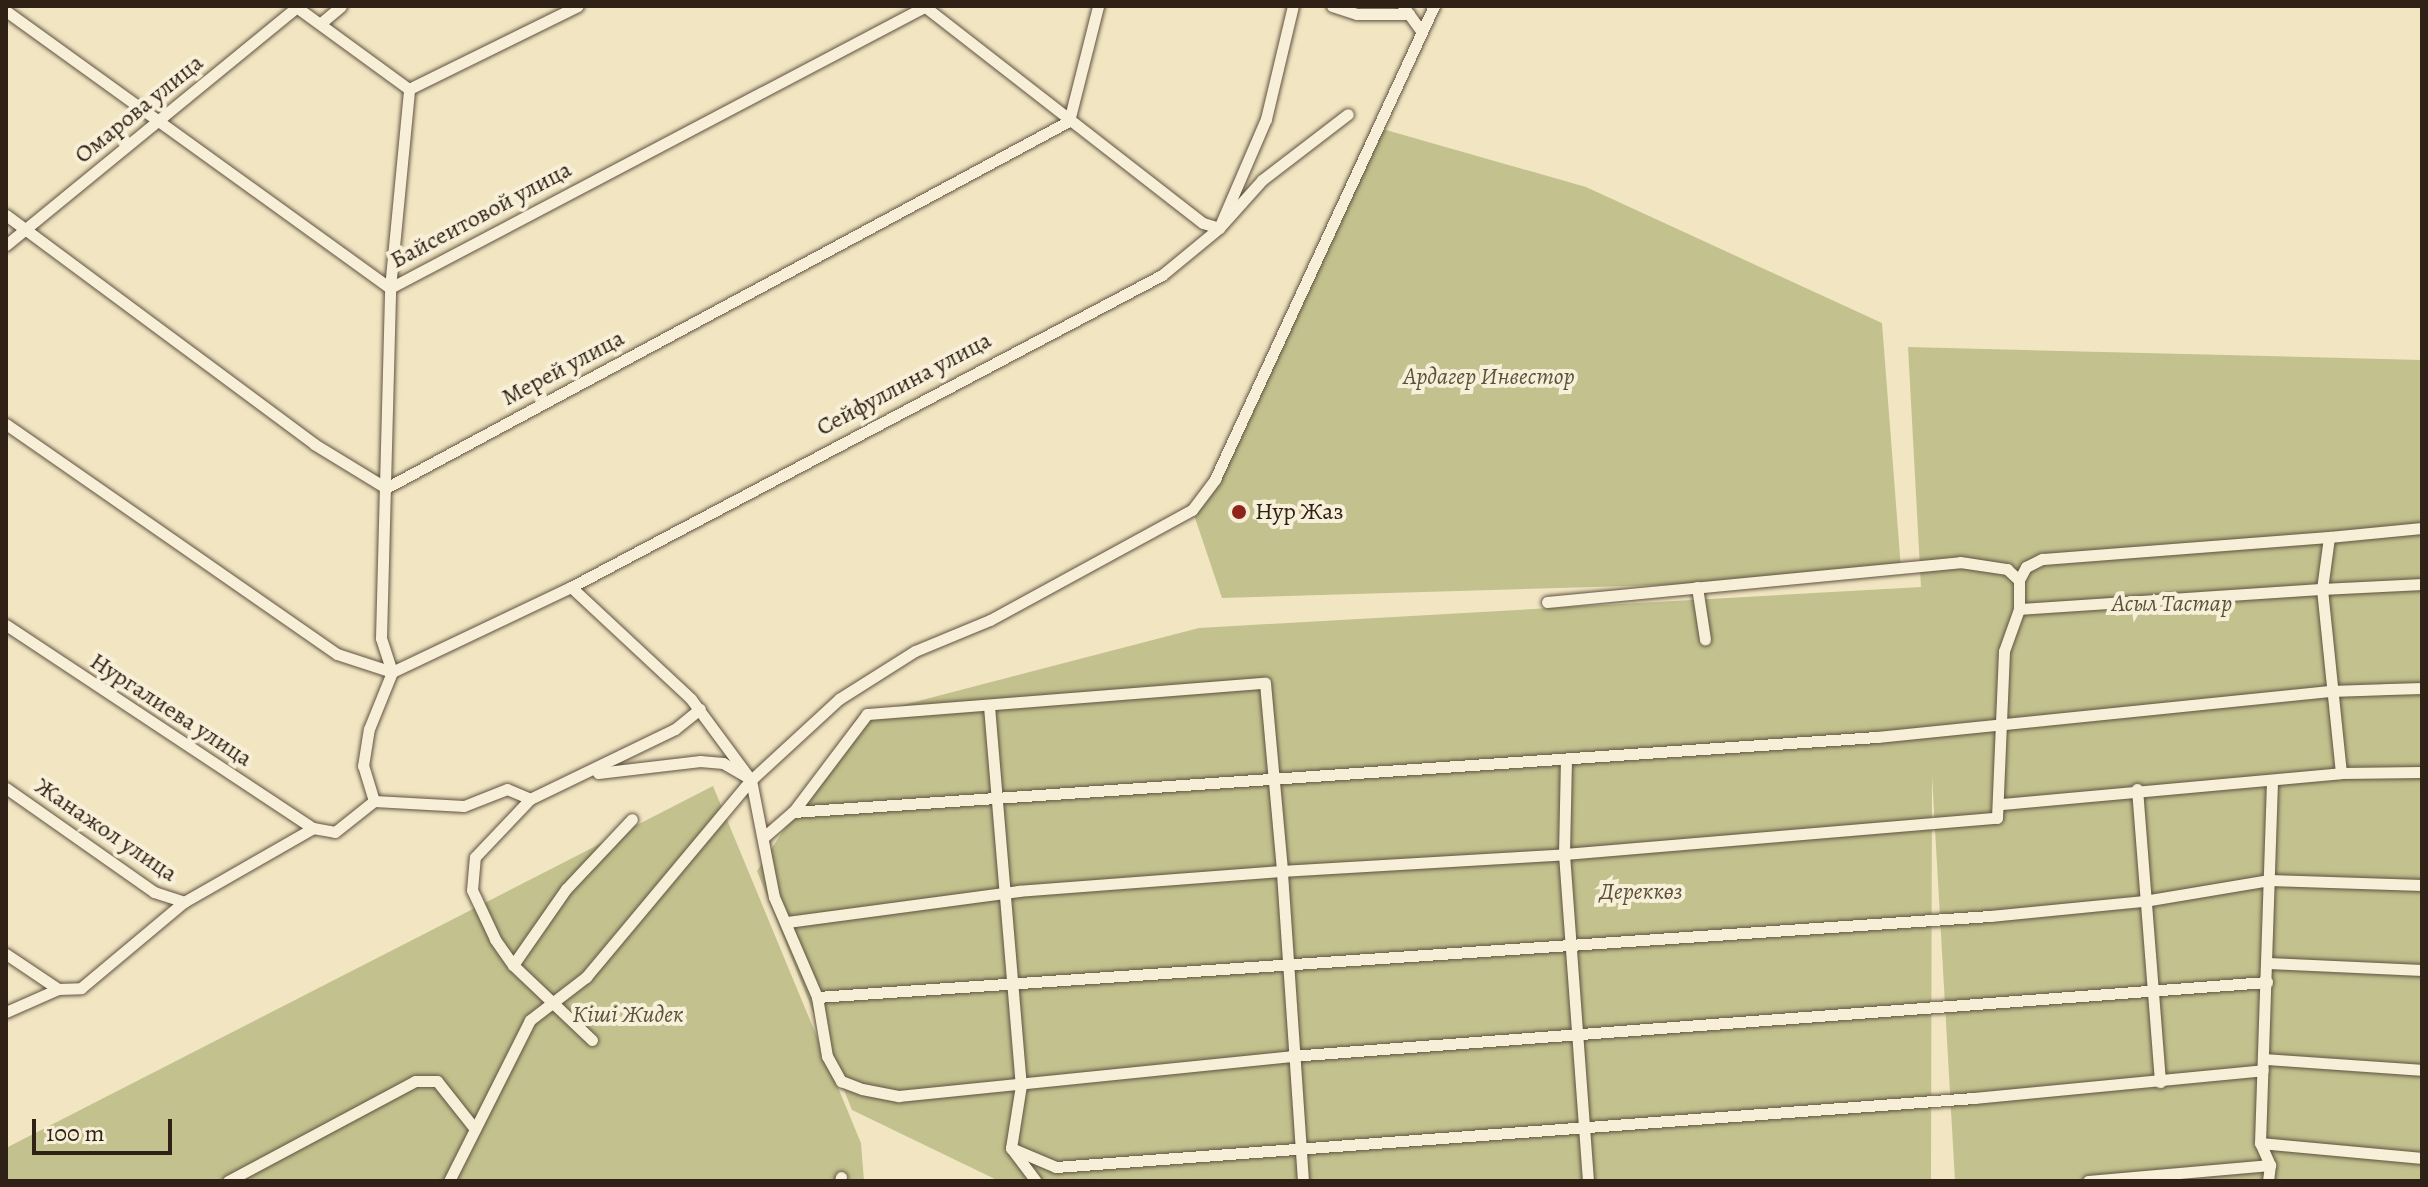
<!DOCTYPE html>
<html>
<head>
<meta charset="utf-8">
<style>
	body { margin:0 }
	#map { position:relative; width:2428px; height:1187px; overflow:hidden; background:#f2e6c2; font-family:Alegreya,serif }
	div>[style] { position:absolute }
	.green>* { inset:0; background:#c3c28e }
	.roads { filter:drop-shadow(0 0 2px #605242) drop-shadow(0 0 2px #605242) }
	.minor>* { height:11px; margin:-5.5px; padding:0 5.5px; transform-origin:5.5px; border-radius:5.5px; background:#f7efd7 }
	.dots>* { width:22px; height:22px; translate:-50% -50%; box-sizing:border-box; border:4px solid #f7efd7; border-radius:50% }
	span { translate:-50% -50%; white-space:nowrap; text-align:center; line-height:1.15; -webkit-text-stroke:8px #f7efd7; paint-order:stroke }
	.street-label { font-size:24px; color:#302117 }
	.park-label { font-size:24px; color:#5c513b; font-style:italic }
	.poi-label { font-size:24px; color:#302117 }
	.left { translate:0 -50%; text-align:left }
	.frame { position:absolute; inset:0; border:8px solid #302117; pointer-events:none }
	.scale { position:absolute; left:32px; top:1119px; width:140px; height:36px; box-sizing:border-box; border:4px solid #302117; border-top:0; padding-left:10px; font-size:24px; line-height:28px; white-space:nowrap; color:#302117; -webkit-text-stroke:6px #f7efd7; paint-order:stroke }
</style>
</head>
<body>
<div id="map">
	<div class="green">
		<div style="clip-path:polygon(1372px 126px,1586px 187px,1882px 323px,1901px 569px,1732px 583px,1222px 598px,1194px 515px)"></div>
		<div style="clip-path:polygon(1908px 347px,2422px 360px,2422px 1181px,1955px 1181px,1932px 776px,1931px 1181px,999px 1181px,852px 1110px,757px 871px,857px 717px,1199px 628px,1921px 587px)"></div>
		<div style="clip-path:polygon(713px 786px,861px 1143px,864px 1181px,6px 1181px,6px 1148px)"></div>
	</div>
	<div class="roads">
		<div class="minor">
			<div style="left:295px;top:6px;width:141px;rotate:36.1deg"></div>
			<div style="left:409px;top:89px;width:188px;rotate:-26.2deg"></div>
			<div style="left:924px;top:6px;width:353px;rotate:37.9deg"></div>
			<div style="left:1203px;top:223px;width:17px;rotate:17deg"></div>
			<div style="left:1219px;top:228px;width:64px;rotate:-48.1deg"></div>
			<div style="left:1262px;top:180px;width:108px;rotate:-37.5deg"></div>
			<div style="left:1332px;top:6px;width:26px;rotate:18deg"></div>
			<div style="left:1357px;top:14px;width:52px"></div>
			<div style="left:1403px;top:6px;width:32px;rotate:54deg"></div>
			<div style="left:6px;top:11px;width:473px;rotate:35.8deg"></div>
			<div style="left:390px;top:288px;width:606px;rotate:-27.75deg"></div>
			<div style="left:321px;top:23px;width:26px;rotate:-40deg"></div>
			<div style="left:6px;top:215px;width:384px;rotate:36.6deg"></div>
			<div style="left:314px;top:444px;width:84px;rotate:31.4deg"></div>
			<div style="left:386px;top:488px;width:775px;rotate:-28.25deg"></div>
			<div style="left:1069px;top:121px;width:119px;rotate:-75.8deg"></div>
			<div style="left:6px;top:245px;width:377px;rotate:-39.3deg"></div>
			<div style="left:6px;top:424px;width:403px;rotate:34.8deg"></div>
			<div style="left:337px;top:654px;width:58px;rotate:18.1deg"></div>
			<div style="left:392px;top:672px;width:36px;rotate:-108deg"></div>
			<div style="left:381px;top:638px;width:350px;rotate:-88.5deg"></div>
			<div style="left:390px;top:288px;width:200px;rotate:-84.5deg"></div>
			<div style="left:571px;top:587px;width:164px;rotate:43deg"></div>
			<div style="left:691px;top:699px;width:101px;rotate:53.5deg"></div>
			<div style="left:751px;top:780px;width:119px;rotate:78.9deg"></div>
			<div style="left:774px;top:897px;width:109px;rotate:66.7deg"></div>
			<div style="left:817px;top:997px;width:60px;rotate:80.4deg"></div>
			<div style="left:827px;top:1056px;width:29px;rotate:61deg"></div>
			<div style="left:841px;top:1081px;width:22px;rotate:21deg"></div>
			<div style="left:862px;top:1089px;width:38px;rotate:11deg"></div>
			<div style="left:899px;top:1096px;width:394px;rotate:-5.8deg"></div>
			<div style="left:1291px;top:1056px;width:979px;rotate:-4.34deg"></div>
			<div style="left:1697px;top:587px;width:53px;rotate:81.3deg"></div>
			<div style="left:1547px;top:602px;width:415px;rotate:-5.5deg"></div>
			<div style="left:1960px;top:562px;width:48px;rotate:8.5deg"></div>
			<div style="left:2007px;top:569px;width:16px;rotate:43deg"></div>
			<div style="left:2019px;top:609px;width:29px;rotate:-90deg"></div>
			<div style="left:2019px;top:580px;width:15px;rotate:-62deg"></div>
			<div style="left:2026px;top:567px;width:18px;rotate:-27deg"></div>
			<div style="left:2042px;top:559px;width:288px;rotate:-4.4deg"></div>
			<div style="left:6px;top:625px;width:368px;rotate:33.5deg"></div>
			<div style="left:989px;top:706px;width:380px;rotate:85.2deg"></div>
			<div style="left:1021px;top:1085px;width:64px;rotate:99deg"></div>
			<div style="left:1011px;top:1148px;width:41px;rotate:52.9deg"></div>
			<div style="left:598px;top:773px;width:103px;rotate:-6.7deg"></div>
			<div style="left:700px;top:761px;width:23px;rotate:5deg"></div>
			<div style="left:723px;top:763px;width:28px;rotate:30deg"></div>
			<div style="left:2341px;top:773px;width:185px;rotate:-95.9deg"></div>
			<div style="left:2322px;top:589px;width:100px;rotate:-2.9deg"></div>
			<div style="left:6px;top:788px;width:181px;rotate:35.1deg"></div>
			<div style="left:154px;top:892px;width:32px;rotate:18deg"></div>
			<div style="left:2137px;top:789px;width:294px;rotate:85.5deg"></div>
			<div style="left:374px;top:801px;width:37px;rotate:-107deg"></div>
			<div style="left:363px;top:766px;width:37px;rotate:-81deg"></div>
			<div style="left:369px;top:729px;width:61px;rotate:-68deg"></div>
			<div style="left:392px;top:672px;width:198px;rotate:-25.4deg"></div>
			<div style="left:571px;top:587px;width:668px;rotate:-27.83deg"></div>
			<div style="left:1162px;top:275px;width:74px;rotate:-39.5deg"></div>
			<div style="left:1219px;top:228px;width:119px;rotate:-66.7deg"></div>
			<div style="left:1266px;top:119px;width:116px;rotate:-76.6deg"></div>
			<div style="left:2002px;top:804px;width:340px;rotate:-5.2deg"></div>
			<div style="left:2341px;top:773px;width:81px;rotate:-0.7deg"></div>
			<div style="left:793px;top:812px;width:1087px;rotate:-3.96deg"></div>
			<div style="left:1877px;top:737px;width:455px;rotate:-5.8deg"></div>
			<div style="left:2330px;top:691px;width:92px;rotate:-1.9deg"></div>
			<div style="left:765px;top:836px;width:37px;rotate:-41deg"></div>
			<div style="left:793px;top:812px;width:123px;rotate:-52.9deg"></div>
			<div style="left:867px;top:714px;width:399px;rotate:-4.5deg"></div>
			<div style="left:1265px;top:683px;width:189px;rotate:84.8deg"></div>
			<div style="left:1282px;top:871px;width:264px;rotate:175.7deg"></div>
			<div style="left:1019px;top:891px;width:234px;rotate:172.4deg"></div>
			<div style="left:6px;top:954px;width:63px;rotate:33.9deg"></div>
			<div style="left:2268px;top:963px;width:154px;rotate:2.6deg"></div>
			<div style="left:513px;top:965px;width:93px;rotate:-55.1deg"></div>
			<div style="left:566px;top:889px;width:96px;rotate:-46.7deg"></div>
			<div style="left:817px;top:997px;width:1176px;rotate:-3.95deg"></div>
			<div style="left:1990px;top:916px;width:155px;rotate:-5.6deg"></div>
			<div style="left:2144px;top:901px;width:127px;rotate:-9.5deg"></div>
			<div style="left:2269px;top:880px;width:153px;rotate:1.9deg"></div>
			<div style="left:6px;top:1012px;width:57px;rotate:-23.9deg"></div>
			<div style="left:58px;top:989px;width:23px;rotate:-2deg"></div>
			<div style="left:81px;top:988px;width:134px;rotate:-39.9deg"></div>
			<div style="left:184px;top:902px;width:149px;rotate:-29.8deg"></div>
			<div style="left:313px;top:828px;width:22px;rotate:10deg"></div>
			<div style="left:335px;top:832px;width:50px;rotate:-38.5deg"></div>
			<div style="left:374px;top:801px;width:90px;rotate:3.2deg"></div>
			<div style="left:464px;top:806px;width:46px;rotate:-21.6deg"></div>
			<div style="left:507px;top:789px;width:25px;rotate:23deg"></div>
			<div style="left:592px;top:1040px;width:109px;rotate:-136.5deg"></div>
			<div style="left:513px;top:965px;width:32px;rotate:-125deg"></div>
			<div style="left:495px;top:939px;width:54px;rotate:-115.1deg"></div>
			<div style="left:472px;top:890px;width:33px;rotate:-85deg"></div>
			<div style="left:475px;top:857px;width:80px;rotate:-46.5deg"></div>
			<div style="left:530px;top:799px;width:161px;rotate:-25.8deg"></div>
			<div style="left:675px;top:729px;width:32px;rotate:-39deg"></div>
			<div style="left:2265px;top:1059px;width:157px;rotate:4deg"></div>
			<div style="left:2260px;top:1143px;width:363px;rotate:-88.1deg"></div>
			<div style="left:1011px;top:1148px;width:49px;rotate:22.9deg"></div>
			<div style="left:1056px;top:1167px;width:921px;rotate:-4.3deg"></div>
			<div style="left:1974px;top:1098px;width:290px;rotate:-5.5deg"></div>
			<div style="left:228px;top:1181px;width:212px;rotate:-28.1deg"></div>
			<div style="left:415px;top:1081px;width:22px"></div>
			<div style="left:437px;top:1081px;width:61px;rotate:51.6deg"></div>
			<div style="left:449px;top:1181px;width:180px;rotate:-63.3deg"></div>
			<div style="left:530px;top:1020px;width:71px;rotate:-37.5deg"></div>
			<div style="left:586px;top:977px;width:257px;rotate:-50.1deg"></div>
			<div style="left:751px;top:780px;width:120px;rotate:-42.6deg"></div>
			<div style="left:839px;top:699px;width:90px;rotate:-32.3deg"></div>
			<div style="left:915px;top:651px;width:81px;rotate:-22.5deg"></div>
			<div style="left:990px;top:620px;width:230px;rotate:-28.6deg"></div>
			<div style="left:1192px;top:510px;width:39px;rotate:-53deg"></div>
			<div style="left:1215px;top:479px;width:521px;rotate:-65.16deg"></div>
			<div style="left:840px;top:1181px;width:4px;rotate:-76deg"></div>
			<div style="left:1303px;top:1181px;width:311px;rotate:-93.9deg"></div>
			<div style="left:1282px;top:871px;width:283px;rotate:-3.4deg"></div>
			<div style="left:1564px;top:854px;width:93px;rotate:-88.8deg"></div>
			<div style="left:1588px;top:1181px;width:328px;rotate:-94.2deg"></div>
			<div style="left:1564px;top:854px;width:434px;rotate:-4.8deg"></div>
			<div style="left:1997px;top:818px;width:167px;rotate:-87.6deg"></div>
			<div style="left:2004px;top:651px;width:45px;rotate:-70.3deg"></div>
			<div style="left:2019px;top:609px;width:304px;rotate:-3.8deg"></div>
			<div style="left:2322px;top:589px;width:52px;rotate:-82.3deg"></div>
			<div style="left:2329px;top:537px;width:93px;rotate:-5.5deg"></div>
			<div style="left:2088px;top:1181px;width:183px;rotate:-5deg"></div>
			<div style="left:2268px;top:1181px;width:16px;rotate:-83deg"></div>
			<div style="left:2270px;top:1165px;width:24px;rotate:-114deg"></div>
			<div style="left:2260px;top:1143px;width:163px;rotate:5.3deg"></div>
		</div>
	</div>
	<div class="dots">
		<div style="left:1239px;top:512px;background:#8f2418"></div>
	</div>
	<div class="street-label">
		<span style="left:139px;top:109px;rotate:-39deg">Омарова улица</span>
		<span style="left:481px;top:215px;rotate:-28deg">Байсеитовой улица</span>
		<span style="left:563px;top:368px;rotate:-28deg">Мерей улица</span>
		<span style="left:904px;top:384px;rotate:-28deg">Сейфуллина улица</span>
		<span style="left:171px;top:710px;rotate:33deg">Нургалиева улица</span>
		<span style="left:106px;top:830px;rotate:34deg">Жанажол улица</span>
	</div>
	<div class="park-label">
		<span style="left:1489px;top:377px">Ардагер Инвестор</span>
		<span style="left:2172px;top:604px">Асыл Тастар</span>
		<span style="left:1641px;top:892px">Дереккөз</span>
		<span style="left:628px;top:1015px">Кіші Жидек</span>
	</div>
	<div class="poi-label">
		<span class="left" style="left:1255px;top:512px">Нур Жаз</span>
	</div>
	<div class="frame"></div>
	<div class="scale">100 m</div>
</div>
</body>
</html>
